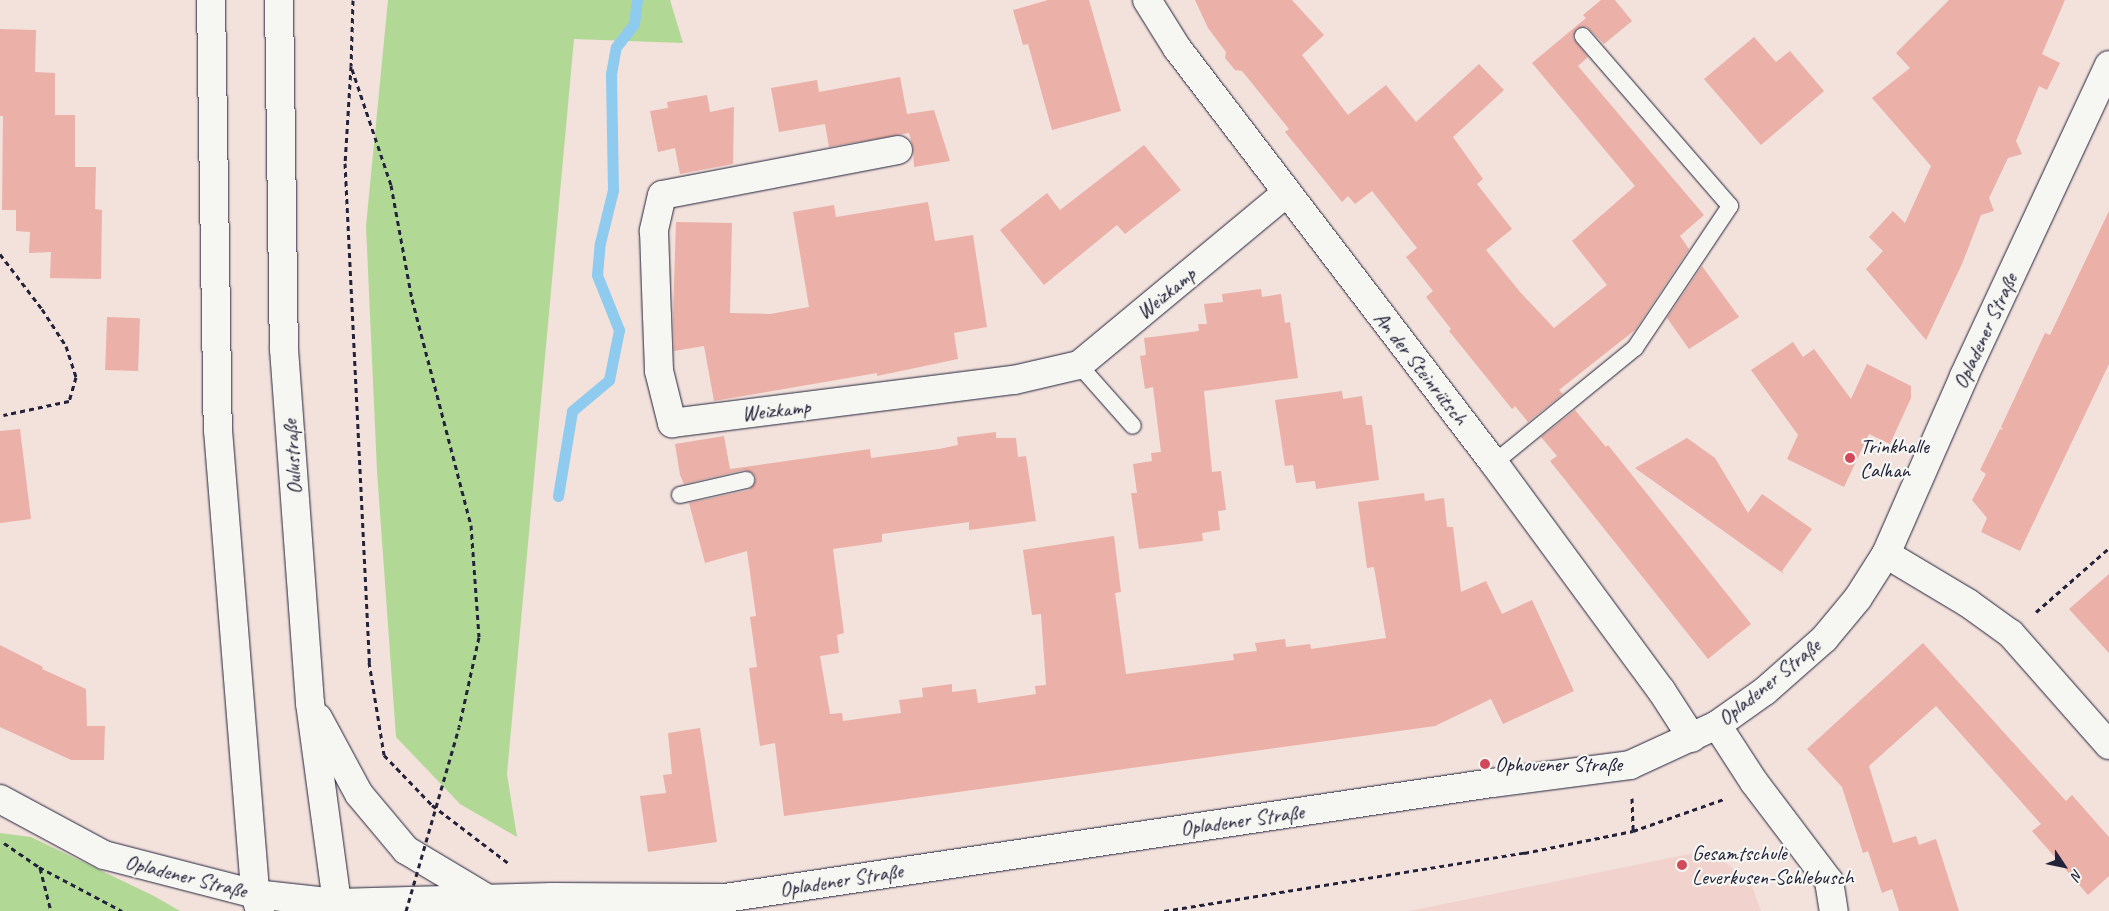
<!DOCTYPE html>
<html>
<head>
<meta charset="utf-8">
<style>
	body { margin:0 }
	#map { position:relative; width:2109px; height:911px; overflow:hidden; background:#f3e1dc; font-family:Caveat,sans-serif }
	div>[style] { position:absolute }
	.built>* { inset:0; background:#f1d2cc }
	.green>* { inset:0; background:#b1d995 }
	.stream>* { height:11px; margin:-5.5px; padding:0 5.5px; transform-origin:5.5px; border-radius:5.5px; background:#8fcaef }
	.building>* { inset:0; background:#ebb0a7; transform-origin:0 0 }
	.path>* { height:3px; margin-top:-1.5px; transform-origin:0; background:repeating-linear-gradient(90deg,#22223b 0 5px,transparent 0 9px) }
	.roads { filter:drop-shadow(0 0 1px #22223b) drop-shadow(0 0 1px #22223b) }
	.lane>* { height:16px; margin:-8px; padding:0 8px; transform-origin:8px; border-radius:8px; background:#f6f6f2 }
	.street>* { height:28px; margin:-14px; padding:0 14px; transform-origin:14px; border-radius:14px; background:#f6f6f2 }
	.secondary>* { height:28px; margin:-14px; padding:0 14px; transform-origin:14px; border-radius:14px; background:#f6f6f2 }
	.path-bridge>* { height:3px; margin-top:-1.5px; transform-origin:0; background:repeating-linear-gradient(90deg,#22223b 0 5px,transparent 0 9px) }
	.dots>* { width:14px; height:14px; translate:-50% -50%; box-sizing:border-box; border:2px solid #f6f6f2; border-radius:50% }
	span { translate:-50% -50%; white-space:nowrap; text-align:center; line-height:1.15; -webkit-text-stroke:4.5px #f6f6f2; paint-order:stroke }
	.street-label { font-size:21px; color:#22223b }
	.poi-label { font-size:21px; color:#22223b }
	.left { translate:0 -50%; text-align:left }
	.north { position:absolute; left:2039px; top:841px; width:50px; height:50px; -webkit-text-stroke:4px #f6f6f2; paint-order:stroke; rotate:124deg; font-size:14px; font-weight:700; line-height:20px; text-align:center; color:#22223b }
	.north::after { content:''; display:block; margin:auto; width:18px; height:22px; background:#22223b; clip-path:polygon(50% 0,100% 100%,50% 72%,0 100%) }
</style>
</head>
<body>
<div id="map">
	<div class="built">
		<div style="clip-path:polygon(1709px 850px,1750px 881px,1761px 911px,1410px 911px)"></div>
	</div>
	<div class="green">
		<div style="clip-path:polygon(388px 0,670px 0,683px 43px,574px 39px,507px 774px,517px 837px,460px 804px,396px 737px,377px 471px,366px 226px)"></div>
		<div style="clip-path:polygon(0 833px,31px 837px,154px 896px,180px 911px,0 911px)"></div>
	</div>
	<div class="stream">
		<div style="left:558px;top:496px;width:86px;rotate:-80.6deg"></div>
		<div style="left:572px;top:411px;width:48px;rotate:-40deg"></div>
		<div style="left:609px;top:380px;width:51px;rotate:-78.7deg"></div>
		<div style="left:619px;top:330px;width:59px;rotate:-111.8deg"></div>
		<div style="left:597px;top:275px;width:32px;rotate:-85deg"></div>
		<div style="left:600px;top:243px;width:55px;rotate:-76.2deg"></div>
		<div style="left:613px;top:190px;width:116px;rotate:-91deg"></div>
		<div style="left:611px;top:74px;width:27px;rotate:-80deg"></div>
		<div style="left:616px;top:47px;width:29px;rotate:-52deg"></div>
		<div style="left:634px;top:24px;width:24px;rotate:-83deg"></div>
	</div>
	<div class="building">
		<div style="clip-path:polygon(1048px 0,1089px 0,1121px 111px,1052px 130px,1028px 44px,1023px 45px,1013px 10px)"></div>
		<div style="clip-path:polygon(1195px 0,1292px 0,1324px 35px,1302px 55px,1348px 115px,1386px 85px,1416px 122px,1479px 64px,1504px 90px,1453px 137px,1483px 179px,1477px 184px,1512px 229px,1486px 250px,1520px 292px,1554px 328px,1607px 285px,1572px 241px,1635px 186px,1532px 63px,1586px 18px,1583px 15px,1601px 0,1615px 0,1632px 21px,1604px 44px,1587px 27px,1577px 28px,1573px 38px,1588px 57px,1578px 66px,1704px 215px,1680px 236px,1689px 249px,1635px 330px,1559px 390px,1563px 394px,1528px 422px,1515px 406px,1512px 409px,1449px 331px,1451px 329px,1426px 297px,1433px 291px,1406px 257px,1417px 248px,1372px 191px,1355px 204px,1348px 196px,1342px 202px,1285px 132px,1289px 129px,1242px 71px,1235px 70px,1225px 58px,1226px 52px,1208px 28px)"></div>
		<div style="clip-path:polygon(1949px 0,2065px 0,2042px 54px,2060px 63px,2047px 90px,2039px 86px,2016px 141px,2022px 154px,2008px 158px,1989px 198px,1994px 211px,1981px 215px,1962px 264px,1926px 340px,1866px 269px,1883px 251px,1869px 237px,1893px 211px,1905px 223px,1931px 166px,1872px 98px,1910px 68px,1896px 53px)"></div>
		<div style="clip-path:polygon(0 29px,36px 30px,35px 72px,55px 73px,55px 115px,75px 115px,75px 167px,96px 167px,95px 209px,102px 210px,101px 279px,50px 278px,51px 252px,29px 253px,30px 232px,16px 231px,16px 210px,2px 210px,3px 116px,0 116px)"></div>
		<div style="clip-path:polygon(1754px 37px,1776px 62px,1790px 51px,1824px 91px,1761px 145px,1704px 79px)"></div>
		<div style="clip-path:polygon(900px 77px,907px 114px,934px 110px,950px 161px,914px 167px,913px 148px,909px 133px,829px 147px,825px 124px,779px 132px,771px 88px,817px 80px,819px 92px)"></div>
		<div style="clip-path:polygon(707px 95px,710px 112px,734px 107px,733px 164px,680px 174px,675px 148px,658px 152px,650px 111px,668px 108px,667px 102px)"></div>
		<div style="clip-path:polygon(1144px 145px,1181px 190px,1125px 234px,1117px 225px,1044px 285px,1000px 230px,1047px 193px,1060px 210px)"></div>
		<div style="clip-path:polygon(928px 202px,935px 241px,973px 235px,987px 327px,954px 333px,958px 359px,877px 376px,877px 373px,714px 401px,704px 346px,674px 351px,673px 316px,676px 222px,732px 223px,730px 313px,770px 314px,809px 307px,793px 212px,834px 205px,836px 217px)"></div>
		<div style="clip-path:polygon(2109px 211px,2109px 364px,2020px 551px,1981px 532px,1987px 518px,1972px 500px,1986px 474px,1980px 470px,2000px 429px,2003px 430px,2001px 427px,2045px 333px,2050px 335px)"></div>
		<div style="clip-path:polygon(1702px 266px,1739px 317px,1689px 349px,1667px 318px)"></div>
		<div style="clip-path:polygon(1261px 289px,1262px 297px,1281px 294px,1285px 323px,1290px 322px,1298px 378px,1204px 391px,1212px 472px,1221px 471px,1226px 510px,1218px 511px,1220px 530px,1202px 533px,1203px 541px,1139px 549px,1131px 493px,1137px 493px,1133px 464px,1152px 461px,1151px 453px,1161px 452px,1153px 387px,1145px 389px,1140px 356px,1146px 355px,1144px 338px,1199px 331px,1198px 324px,1207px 324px,1204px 304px,1223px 302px,1222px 294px)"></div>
		<div style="left:107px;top:317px;width:33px;height:53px;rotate:2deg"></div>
		<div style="clip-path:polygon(1793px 342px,1803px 357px,1814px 349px,1851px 399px,1867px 364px,1911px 386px,1911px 398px,1890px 444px,1869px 434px,1844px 487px,1787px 459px,1798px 435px,1751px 370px)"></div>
		<div style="clip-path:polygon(1342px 391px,1343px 399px,1362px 396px,1366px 425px,1372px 425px,1379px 480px,1316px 489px,1315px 481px,1296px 483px,1293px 465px,1285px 466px,1275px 400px)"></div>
		<div style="clip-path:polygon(1575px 410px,1606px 447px,1608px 445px,1751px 624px,1708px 659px,1550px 461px,1557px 456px,1541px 437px)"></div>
		<div style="clip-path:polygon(20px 429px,31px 519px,0 523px,0 431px)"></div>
		<div style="clip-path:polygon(996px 432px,996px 438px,1016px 438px,1018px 457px,1026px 456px,1036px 521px,969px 530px,969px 522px,882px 534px,882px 542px,833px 549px,844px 633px,837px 635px,839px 653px,820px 656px,830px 714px,842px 713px,843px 721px,901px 713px,899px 700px,923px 697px,922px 688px,952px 684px,952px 692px,976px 689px,978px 703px,1036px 694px,1035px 686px,1046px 685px,1041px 614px,1032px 615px,1023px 550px,1114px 536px,1121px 592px,1115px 593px,1126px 674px,1234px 660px,1233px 654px,1257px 651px,1255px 643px,1285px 639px,1286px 647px,1310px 644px,1311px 649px,1386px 638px,1374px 567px,1367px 568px,1358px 502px,1424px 493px,1425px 501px,1444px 498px,1447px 527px,1453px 527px,1461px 592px,1486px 581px,1502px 614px,1532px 600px,1574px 691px,1503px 724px,1491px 699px,1435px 726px,784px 816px,775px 743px,760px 746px,749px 668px,757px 667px,750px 617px,756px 616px,747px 551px,705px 563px,689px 503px,749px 490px,755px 483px,756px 477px,753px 473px,744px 470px,684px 484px,680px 475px,675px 444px,724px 436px,730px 469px,870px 449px,871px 458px,939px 449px,958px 445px,957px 437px)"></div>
		<div style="clip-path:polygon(1687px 438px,1715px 458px,1748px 513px,1762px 494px,1812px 529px,1782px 571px,1784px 574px,1635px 468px)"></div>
		<div style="clip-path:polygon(2109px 574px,2109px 653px,2069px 609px)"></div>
		<div style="clip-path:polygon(1923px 643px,2066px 801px,2072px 795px,2109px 837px,2109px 876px,2088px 895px,2032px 831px,2041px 824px,1936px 706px,1869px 766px,1893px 843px,1916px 836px,1919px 845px,1936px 839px,1959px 911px,1899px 911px,1892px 889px,1882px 893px,1868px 851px,1863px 853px,1842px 787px,1807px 749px)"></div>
		<div style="clip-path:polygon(0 645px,43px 667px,42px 669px,86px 689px,87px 726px,105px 726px,104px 760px,71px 760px,0 727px)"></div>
		<div style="clip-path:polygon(700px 728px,717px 842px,648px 852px,640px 796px,666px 793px,663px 775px,672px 774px,668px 733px)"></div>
	</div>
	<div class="path">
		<div style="left:353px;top:0;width:66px;rotate:91.7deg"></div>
		<div style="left:351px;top:66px;width:97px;rotate:93.5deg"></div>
		<div style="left:345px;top:163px;width:500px;rotate:87.2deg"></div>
		<div style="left:369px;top:662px;width:94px;rotate:80.8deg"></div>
		<div style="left:384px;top:755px;width:69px;rotate:46.2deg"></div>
		<div style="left:432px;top:805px;width:96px;rotate:37.3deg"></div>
		<div style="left:352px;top:69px;width:122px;rotate:71.4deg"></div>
		<div style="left:391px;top:185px;width:116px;rotate:79.6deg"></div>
		<div style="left:412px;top:299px;width:234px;rotate:75.4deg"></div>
		<div style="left:471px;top:525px;width:112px;rotate:85.9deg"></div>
		<div style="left:479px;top:637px;width:92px;rotate:102.5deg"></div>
		<div style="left:0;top:254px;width:69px;rotate:52.6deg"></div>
		<div style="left:42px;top:309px;width:44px;rotate:57deg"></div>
		<div style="left:66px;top:346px;width:33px;rotate:72deg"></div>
		<div style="left:76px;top:377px;width:25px;rotate:106deg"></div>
		<div style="left:69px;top:401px;width:67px;rotate:168deg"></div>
		<div style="left:2036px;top:612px;width:97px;rotate:-41.2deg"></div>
		<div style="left:1632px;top:798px;width:33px;rotate:88deg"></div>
		<div style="left:4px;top:843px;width:42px;rotate:34.4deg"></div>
		<div style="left:39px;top:867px;width:94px;rotate:27.9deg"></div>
		<div style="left:40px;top:868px;width:44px;rotate:75.7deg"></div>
		<div style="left:1164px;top:911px;width:365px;rotate:-9.2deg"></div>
		<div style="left:1524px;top:853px;width:111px;rotate:-11.4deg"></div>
		<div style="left:1633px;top:831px;width:96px;rotate:-19.4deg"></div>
	</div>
	<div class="roads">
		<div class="lane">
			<div style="left:1079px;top:365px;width:81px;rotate:48.5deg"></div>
			<div style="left:1494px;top:463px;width:182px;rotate:-39.2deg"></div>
			<div style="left:1635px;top:348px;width:171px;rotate:-56.2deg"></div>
			<div style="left:1730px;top:206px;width:225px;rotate:-130.9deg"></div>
			<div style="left:680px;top:495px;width:68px;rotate:-12.8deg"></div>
		</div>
		<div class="street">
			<div style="left:1147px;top:0;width:57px;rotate:58deg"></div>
			<div style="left:1177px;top:48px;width:522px;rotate:52.63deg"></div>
			<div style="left:1494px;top:463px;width:282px;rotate:53.7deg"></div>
			<div style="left:1661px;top:690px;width:57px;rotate:57.1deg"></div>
			<div style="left:898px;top:150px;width:240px;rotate:169.2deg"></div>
			<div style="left:662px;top:195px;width:37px;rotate:103deg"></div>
			<div style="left:654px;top:231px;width:85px;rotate:88deg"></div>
			<div style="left:657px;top:316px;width:55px;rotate:87.9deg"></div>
			<div style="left:659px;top:371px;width:54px;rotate:76deg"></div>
			<div style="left:672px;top:423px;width:345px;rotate:-7.2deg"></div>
			<div style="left:1014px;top:380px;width:67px;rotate:-13deg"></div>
			<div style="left:1079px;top:365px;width:269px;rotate:-39.7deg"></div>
			<div style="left:1886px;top:554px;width:96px;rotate:30.9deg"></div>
			<div style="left:1968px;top:603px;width:53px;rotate:35.8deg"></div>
			<div style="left:2011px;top:634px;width:148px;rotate:48.6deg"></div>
			<div style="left:1717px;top:725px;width:68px;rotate:57deg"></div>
			<div style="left:1754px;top:782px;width:124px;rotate:52.9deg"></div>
			<div style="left:1829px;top:881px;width:30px;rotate:81deg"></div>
			<div style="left:0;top:799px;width:118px;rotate:28.3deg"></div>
			<div style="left:104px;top:855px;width:156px;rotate:14.5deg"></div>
			<div style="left:255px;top:894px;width:82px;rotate:6.3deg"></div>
			<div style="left:337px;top:903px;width:215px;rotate:-1.6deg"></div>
			<div style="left:552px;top:897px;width:173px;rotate:0.3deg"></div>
			<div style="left:725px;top:898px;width:776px;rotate:-8.53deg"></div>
			<div style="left:1492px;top:783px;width:139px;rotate:-7.4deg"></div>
			<div style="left:1630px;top:765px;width:96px;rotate:-24.7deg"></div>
			<div style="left:1717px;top:725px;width:59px;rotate:-35.3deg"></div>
			<div style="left:1765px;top:691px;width:79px;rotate:-41.4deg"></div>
			<div style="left:1824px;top:639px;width:53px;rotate:-50.3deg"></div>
			<div style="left:1858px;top:598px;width:52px;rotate:-57.5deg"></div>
			<div style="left:1886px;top:554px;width:194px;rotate:-66.3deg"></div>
			<div style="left:1964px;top:376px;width:343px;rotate:-65deg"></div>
		</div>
		<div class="secondary">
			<div style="left:211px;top:0;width:430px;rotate:89.1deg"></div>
			<div style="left:218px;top:430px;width:465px;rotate:85.4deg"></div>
			<div style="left:255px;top:894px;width:18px;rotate:74deg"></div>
			<div style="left:279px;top:0;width:349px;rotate:89.2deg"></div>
			<div style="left:284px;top:349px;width:355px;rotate:85.8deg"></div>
			<div style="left:310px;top:703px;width:210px;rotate:82.3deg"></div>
			<div style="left:318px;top:718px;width:86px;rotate:61.7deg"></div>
			<div style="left:359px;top:794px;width:73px;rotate:50deg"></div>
			<div style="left:406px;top:850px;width:96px;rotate:30.9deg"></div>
			<div style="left:488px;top:899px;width:16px;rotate:133deg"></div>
		</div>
	</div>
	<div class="path-bridge">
		<div style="left:406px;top:911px;width:191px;rotate:-73.9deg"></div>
	</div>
	<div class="dots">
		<div style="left:1850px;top:458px;background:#d1495b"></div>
		<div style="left:1485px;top:764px;background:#d1495b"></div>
		<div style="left:1682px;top:865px;background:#d1495b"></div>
	</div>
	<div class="street-label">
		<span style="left:1166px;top:293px;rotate:-40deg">Weizkamp</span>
		<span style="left:1985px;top:331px;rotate:-65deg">Opladener Straße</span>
		<span style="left:1421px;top:368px;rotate:52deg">An der Steinrütsch</span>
		<span style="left:776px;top:410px;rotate:-7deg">Weizkamp</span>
		<span style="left:292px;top:457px;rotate:-94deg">Oulustraße</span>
		<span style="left:1769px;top:682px;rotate:-39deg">Opladener Straße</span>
		<span style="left:1242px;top:820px;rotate:-8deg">Opladener Straße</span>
		<span style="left:186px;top:876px;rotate:14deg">Opladener Straße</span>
		<span style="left:841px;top:880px;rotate:-9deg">Opladener Straße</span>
	</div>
	<div class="poi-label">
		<span class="left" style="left:1860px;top:458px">Trinkhalle<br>Calhan</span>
		<span class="left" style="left:1495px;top:764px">Ophovener Straße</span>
		<span class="left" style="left:1692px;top:865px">Gesamtschule<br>Leverkusen-Schlebusch</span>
	</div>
	<div class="north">N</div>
</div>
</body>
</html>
